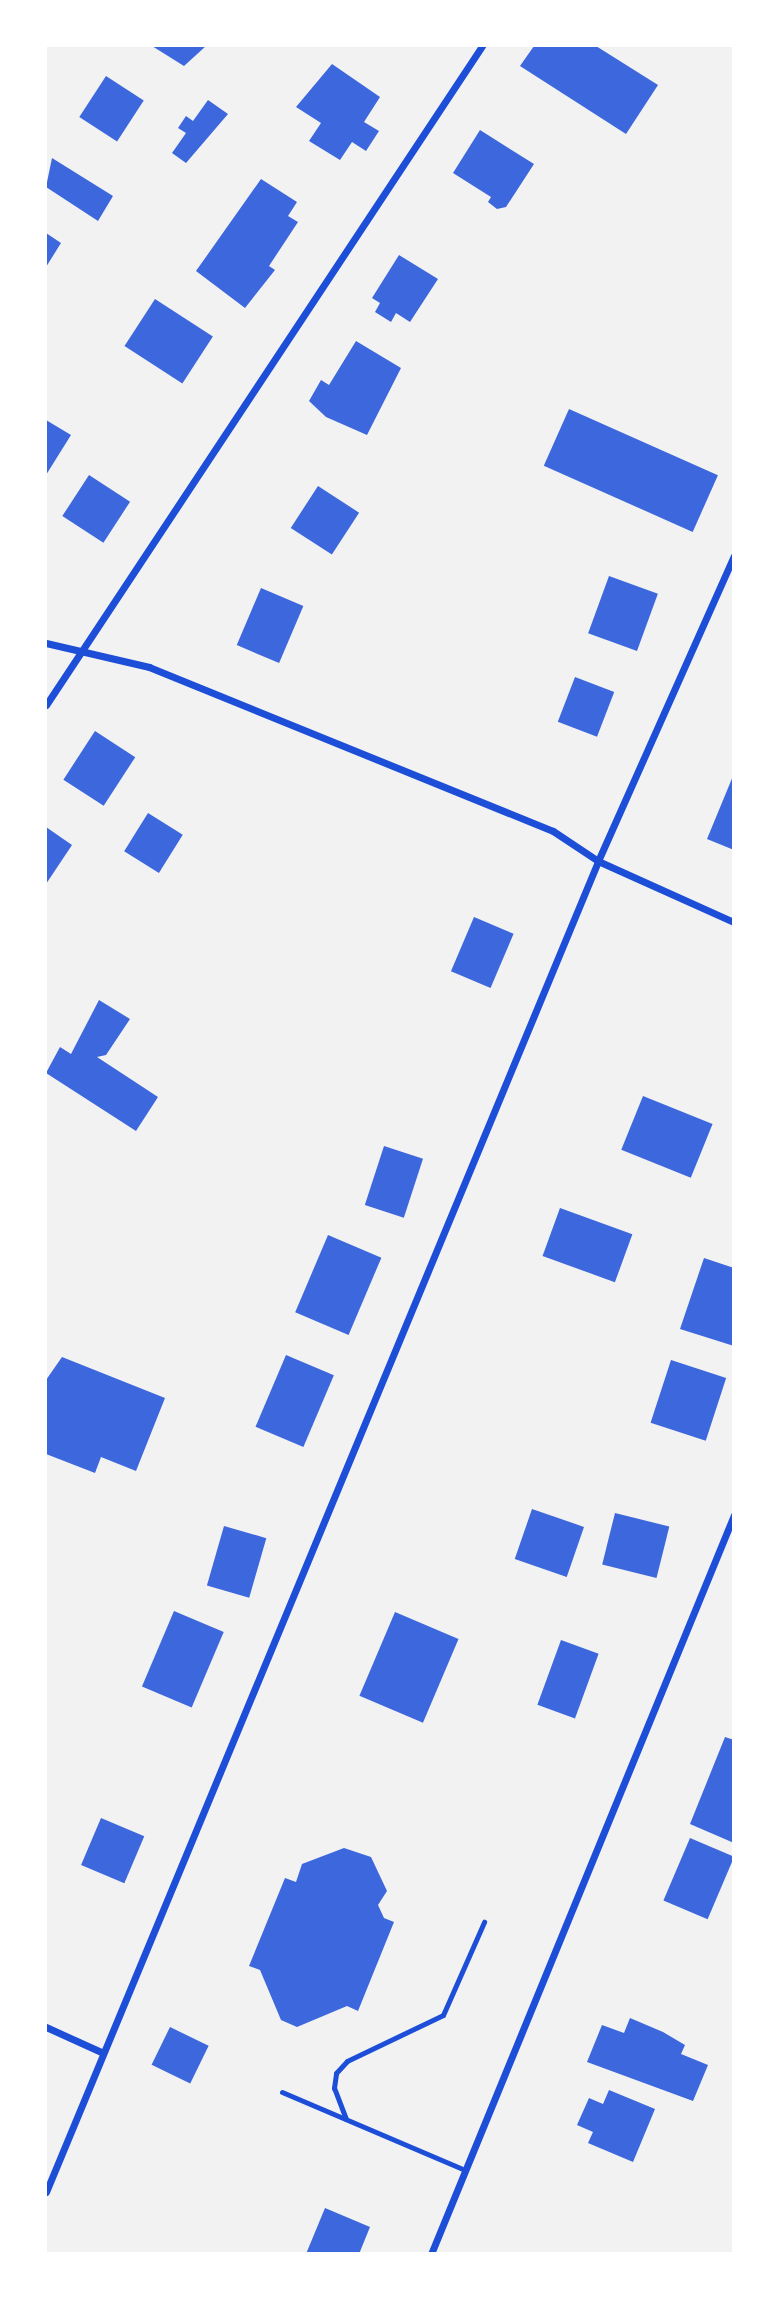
<!DOCTYPE html>
<html>
<head>
<meta charset="utf-8">
<style>
	body { margin:0 }
	#map { position:relative; width:779px; height:2299px; overflow:hidden; background:#f2f2f2; font-family:Arial,sans-serif }
	div>[style] { position:absolute }
	.building>* { inset:0; background:#3d67dc; transform-origin:0 0 }
	.service>* { height:5px; margin:-2.5px; padding:0 2.5px; transform-origin:2.5px; border-radius:2.5px; background:#1d4ed8 }
	.minor>* { height:7px; margin:-3.5px; padding:0 3.5px; transform-origin:3.5px; border-radius:3.5px; background:#1d4ed8 }
	span { translate:-50% -50%; white-space:nowrap; text-align:center; line-height:1.15; -webkit-text-stroke:7px #fff; paint-order:stroke }
	.frame { position:absolute; inset:0; border:47px solid #fff; pointer-events:none }
</style>
</head>
<body>
<div id="map">
	<div class="building">
		<div style="clip-path:polygon(152px 46px,206px 46px,184px 66px)"></div>
		<div style="clip-path:polygon(534px 46px,596px 46px,658px 85px,626px 134px,520px 66px)"></div>
		<div style="clip-path:polygon(332px 64px,380px 97px,364px 122px,379px 131px,366px 151px,352px 142px,340px 160px,309px 141px,321px 123px,296px 107px)"></div>
		<div style="left:106px;top:76px;width:45px;height:49px;rotate:33deg"></div>
		<div style="clip-path:polygon(208px 100px,228px 114px,186px 163px,172px 153px,186px 133px,178px 128px,186px 116px,193px 121px)"></div>
		<div style="clip-path:polygon(480px 130px,534px 164px,506px 207px,497px 209px,488px 202px,491px 197px,453px 173px)"></div>
		<div style="clip-path:polygon(52px 158px,113px 196px,98px 221px,46px 187px)"></div>
		<div style="clip-path:polygon(261px 179px,297px 202px,288px 216px,298px 222px,269px 266px,275px 270px,245px 308px,196px 271px)"></div>
		<div style="clip-path:polygon(46px 233px,61px 243px,46px 267px)"></div>
		<div style="clip-path:polygon(399px 255px,438px 279px,410px 322px,396px 313px,391px 322px,375px 312px,380px 303px,372px 298px)"></div>
		<div style="left:155px;top:299px;width:69px;height:56px;rotate:33deg"></div>
		<div style="clip-path:polygon(356px 341px,401px 368px,367px 435px,326px 417px,309px 401px,321px 380px,329px 385px)"></div>
		<div style="left:569px;top:409px;width:163px;height:62px;rotate:24deg"></div>
		<div style="clip-path:polygon(46px 420px,71px 435px,46px 475px)"></div>
		<div style="left:89px;top:475px;width:49px;height:49px;rotate:33deg"></div>
		<div style="left:318px;top:486px;width:49px;height:50px;rotate:33deg"></div>
		<div style="left:609px;top:576px;width:52px;height:61px;rotate:20deg"></div>
		<div style="left:261px;top:588px;width:46px;height:62px;rotate:23deg"></div>
		<div style="left:575px;top:677px;width:42px;height:48px;rotate:21deg"></div>
		<div style="left:95px;top:731px;width:48px;height:58px;rotate:33deg"></div>
		<div style="clip-path:polygon(733px 776px,734px 776px,734px 850px,707px 839px)"></div>
		<div style="left:148px;top:813px;width:41px;height:45px;rotate:32deg"></div>
		<div style="clip-path:polygon(46px 827px,72px 845px,46px 884px)"></div>
		<div style="left:474px;top:917px;width:43px;height:59px;rotate:23deg"></div>
		<div style="clip-path:polygon(99px 1000px,130px 1019px,106px 1055px,97px 1057px,158px 1097px,136px 1131px,46px 1073px,60px 1047px,71px 1054px)"></div>
		<div style="left:643px;top:1096px;width:75px;height:58px;rotate:22deg"></div>
		<div style="left:384px;top:1146px;width:41px;height:62px;rotate:18deg"></div>
		<div style="left:560px;top:1208px;width:77px;height:51px;rotate:20deg"></div>
		<div style="left:328px;top:1235px;width:58px;height:84px;rotate:23deg"></div>
		<div style="clip-path:polygon(704px 1258px,734px 1268px,734px 1346px,680px 1329px)"></div>
		<div style="left:286px;top:1355px;width:52px;height:78px;rotate:23deg"></div>
		<div style="clip-path:polygon(62px 1357px,165px 1398px,136px 1471px,101px 1457px,95px 1473px,46px 1454px,46px 1380px)"></div>
		<div style="left:671px;top:1360px;width:58px;height:66px;rotate:18deg"></div>
		<div style="left:532px;top:1509px;width:55px;height:53px;rotate:19deg"></div>
		<div style="left:615px;top:1513px;width:56px;height:53px;rotate:14deg"></div>
		<div style="left:224px;top:1526px;width:44px;height:62px;rotate:16deg"></div>
		<div style="left:174px;top:1611px;width:54px;height:82px;rotate:23deg"></div>
		<div style="left:395px;top:1612px;width:69px;height:91px;rotate:23deg"></div>
		<div style="left:561px;top:1640px;width:40px;height:69px;rotate:20deg"></div>
		<div style="clip-path:polygon(725px 1737px,734px 1740px,734px 1843px,690px 1824px)"></div>
		<div style="left:101px;top:1818px;width:47px;height:51px;rotate:23deg"></div>
		<div style="left:690px;top:1838px;width:48px;height:68px;rotate:23deg"></div>
		<div style="clip-path:polygon(344px 1848px,371px 1857px,387px 1891px,378px 1905px,384px 1918px,394px 1922px,358px 2011px,347px 2006px,297px 2027px,281px 2020px,260px 1970px,249px 1966px,285px 1878px,296px 1882px,302px 1864px)"></div>
		<div style="clip-path:polygon(630px 2018px,663px 2032px,685px 2045px,681px 2054px,708px 2065px,693px 2101px,587px 2062px,602px 2025px,624px 2033px)"></div>
		<div style="left:170px;top:2027px;width:43px;height:42px;rotate:26deg"></div>
		<div style="clip-path:polygon(609px 2090px,655px 2109px,633px 2162px,588px 2143px,593px 2132px,577px 2125px,589px 2098px,603px 2104px)"></div>
		<div style="clip-path:polygon(325px 2208px,370px 2227px,359px 2254px,306px 2254px)"></div>
	</div>
	<div class="service">
		<div style="left:282px;top:2092px;width:199px;rotate:23.1deg"></div>
		<div style="left:346px;top:2119px;width:33px;rotate:-111deg"></div>
		<div style="left:334px;top:2088px;width:15px;rotate:-82deg"></div>
		<div style="left:336px;top:2073px;width:16px;rotate:-47deg"></div>
		<div style="left:347px;top:2061px;width:106px;rotate:-25.6deg"></div>
		<div style="left:443px;top:2015px;width:102px;rotate:-66.2deg"></div>
	</div>
	<div class="minor">
		<div style="left:46px;top:643px;width:106px;rotate:13.1deg"></div>
		<div style="left:149px;top:667px;width:436px;rotate:22.1deg"></div>
		<div style="left:553px;top:831px;width:54px;rotate:33.7deg"></div>
		<div style="left:598px;top:861px;width:149px;rotate:24.2deg"></div>
		<div style="left:46px;top:705px;width:790px;rotate:-56.51deg"></div>
		<div style="left:46px;top:2027px;width:60px;rotate:24.4deg"></div>
		<div style="left:46px;top:2192px;width:1441px;rotate:-67.47deg"></div>
		<div style="left:598px;top:861px;width:334px;rotate:-66deg"></div>
		<div style="left:431px;top:2254px;width:799px;rotate:-67.71deg"></div>
	</div>
	<div class="frame"></div>
</div>
</body>
</html>
